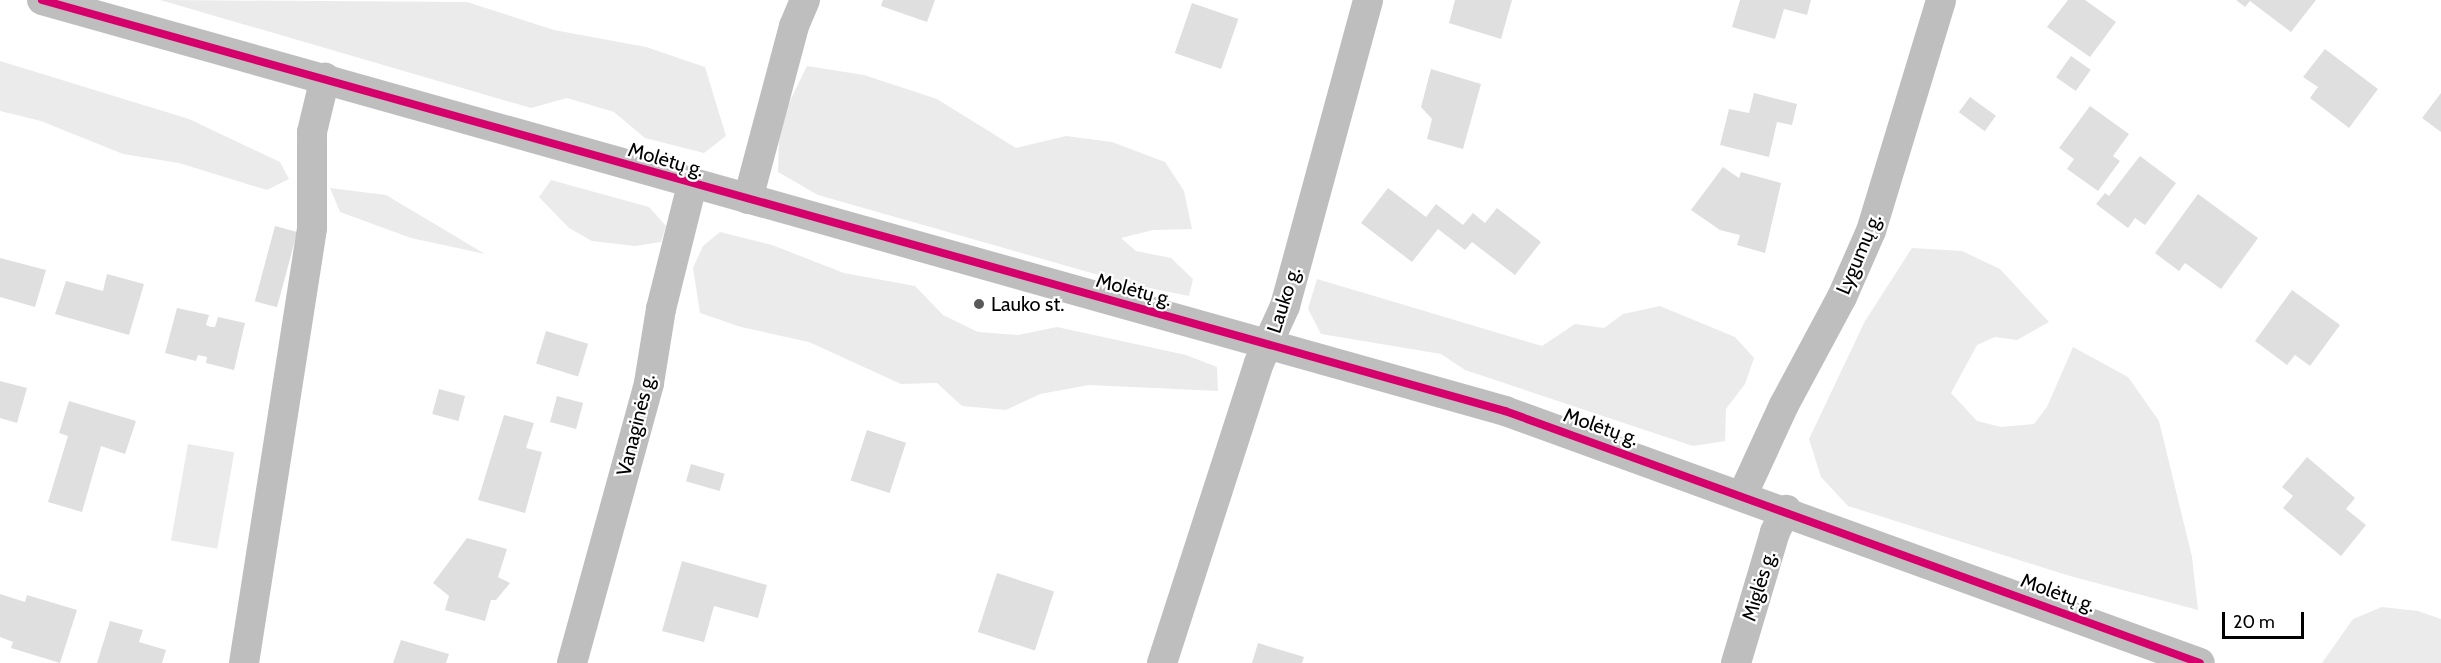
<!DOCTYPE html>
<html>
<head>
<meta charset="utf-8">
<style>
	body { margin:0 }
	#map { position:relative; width:2441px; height:663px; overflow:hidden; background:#fff; font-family:Cabin,sans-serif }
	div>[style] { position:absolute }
	.green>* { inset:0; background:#ebebeb; transform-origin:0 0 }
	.building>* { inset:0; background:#dfdfdf; transform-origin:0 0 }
	.minor>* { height:30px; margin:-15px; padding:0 15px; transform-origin:15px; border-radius:15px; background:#bebebe }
	.cycleway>* { height:8px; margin:-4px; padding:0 4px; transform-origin:4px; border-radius:4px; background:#d6006c }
	.dots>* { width:16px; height:16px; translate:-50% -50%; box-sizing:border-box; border:3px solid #fff; border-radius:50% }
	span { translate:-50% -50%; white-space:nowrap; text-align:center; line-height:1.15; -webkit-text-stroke:4.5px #fff; paint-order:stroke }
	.street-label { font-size:20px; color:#000 }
	.poi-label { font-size:20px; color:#000 }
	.left { translate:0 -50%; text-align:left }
	.scale { position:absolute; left:2222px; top:612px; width:82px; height:27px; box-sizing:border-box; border:3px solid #000; border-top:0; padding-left:8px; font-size:18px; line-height:21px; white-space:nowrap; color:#000; -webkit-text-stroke:4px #fff; paint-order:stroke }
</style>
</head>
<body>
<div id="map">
	<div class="green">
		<div style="clip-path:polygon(160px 0,467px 2px,554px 30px,646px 47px,705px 67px,726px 136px,704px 153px,645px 138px,614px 112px,567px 98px,531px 108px)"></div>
		<div style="clip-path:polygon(0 61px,189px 119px,280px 162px,289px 179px,267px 190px,179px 163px,123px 154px,41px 121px,0 111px)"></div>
		<div style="clip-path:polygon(807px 66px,864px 75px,937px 99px,1016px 148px,1066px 136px,1112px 142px,1165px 162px,1184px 191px,1192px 229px,1153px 230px,1121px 238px,1136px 251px,1171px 258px,1193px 279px,1189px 296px,1130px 284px,818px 195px,778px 172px,779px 141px,788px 105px)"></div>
		<div style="clip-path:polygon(551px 180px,649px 207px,666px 226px,661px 242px,635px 246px,592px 241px,569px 228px,539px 197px)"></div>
		<div style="clip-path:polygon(330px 188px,386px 195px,485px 254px,411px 238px,340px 212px)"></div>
		<div style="clip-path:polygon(720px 232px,772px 245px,844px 273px,915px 286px,943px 315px,978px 332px,1018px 335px,1057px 327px,1186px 355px,1217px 367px,1218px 391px,1089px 385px,1040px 394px,1006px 410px,962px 406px,937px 383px,901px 384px,809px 342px,741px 327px,700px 313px,693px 268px,703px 246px)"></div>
		<div style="clip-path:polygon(1912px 248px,1962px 251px,2000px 269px,2049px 322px,2017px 340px,1995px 337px,1977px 345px,1951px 393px,1977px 421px,2001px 427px,2034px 424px,2047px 407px,2073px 347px,2128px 377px,2159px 421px,2192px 557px,2198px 610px,2070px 576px,1848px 506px,1821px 477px,1809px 439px,1865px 321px)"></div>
		<div style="clip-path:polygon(1317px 279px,1542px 346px,1575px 324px,1604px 328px,1623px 314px,1660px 306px,1735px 337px,1754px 358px,1745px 384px,1726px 409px,1725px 441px,1693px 446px,1465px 370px,1441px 354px,1321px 334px,1308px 309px)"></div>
		<div style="left:188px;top:444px;width:47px;height:98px;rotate:10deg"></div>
		<div style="clip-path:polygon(2382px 607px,2418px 611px,2441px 619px,2441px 663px,2322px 663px,2353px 619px)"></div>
	</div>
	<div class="building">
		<div style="clip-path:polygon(883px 0,935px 0,927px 22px,881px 6px)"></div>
		<div style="clip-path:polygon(1455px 0,1512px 0,1501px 39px,1449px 23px)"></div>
		<div style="clip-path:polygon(1740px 0,1811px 0,1807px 15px,1784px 9px,1775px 39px,1732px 27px)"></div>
		<div style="clip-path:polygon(2068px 0,2085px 0,2116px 22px,2090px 57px,2047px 27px)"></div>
		<div style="clip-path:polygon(2236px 0,2316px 0,2291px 32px,2250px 1px,2245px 7px)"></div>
		<div style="left:1192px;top:3px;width:49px;height:53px;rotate:19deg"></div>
		<div style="clip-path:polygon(2325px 49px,2378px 89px,2349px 128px,2310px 98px,2318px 87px,2303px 77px)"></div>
		<div style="left:2071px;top:56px;width:24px;height:26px;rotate:35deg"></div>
		<div style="clip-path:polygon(1431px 69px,1481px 84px,1463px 149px,1427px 139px,1432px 119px,1421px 107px)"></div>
		<div style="clip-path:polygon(1754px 93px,1797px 104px,1792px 125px,1777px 122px,1769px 157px,1720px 145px,1729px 109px,1749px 113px)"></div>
		<div style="clip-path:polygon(2441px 93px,2441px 132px,2422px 118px)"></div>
		<div style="left:1970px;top:97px;width:32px;height:19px;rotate:36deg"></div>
		<div style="clip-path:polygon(2090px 106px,2129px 134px,2113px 156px,2120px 161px,2098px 191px,2067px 169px,2074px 159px,2059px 148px)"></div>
		<div style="clip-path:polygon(2140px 156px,2176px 183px,2145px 225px,2135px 218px,2128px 228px,2096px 204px,2105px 193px,2109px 196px)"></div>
		<div style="clip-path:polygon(1723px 167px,1739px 178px,1741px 172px,1781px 183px,1765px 253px,1737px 245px,1740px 235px,1720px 230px,1691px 210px)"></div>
		<div style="clip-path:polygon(1388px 188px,1426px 217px,1436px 204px,1463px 225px,1473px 213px,1485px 223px,1497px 208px,1541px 242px,1515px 275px,1472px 242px,1465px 250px,1438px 229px,1412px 262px,1361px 223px)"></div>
		<div style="clip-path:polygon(2198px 194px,2258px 238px,2221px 289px,2185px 263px,2179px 271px,2155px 253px)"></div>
		<div style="left:275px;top:226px;width:23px;height:78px;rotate:15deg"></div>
		<div style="clip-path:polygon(0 258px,46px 270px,35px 307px,0 297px)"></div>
		<div style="clip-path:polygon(107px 274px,144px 284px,129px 335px,55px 314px,66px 281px,103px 291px)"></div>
		<div style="clip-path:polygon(2292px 290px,2340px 325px,2310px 366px,2295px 355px,2287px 365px,2255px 341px)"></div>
		<div style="clip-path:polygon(177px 308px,209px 315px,206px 325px,211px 327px,215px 327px,218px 317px,245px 323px,234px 370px,206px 363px,207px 357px,198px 355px,196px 361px,165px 353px)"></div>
		<div style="left:546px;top:331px;width:44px;height:34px;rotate:17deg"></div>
		<div style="clip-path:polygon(0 381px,27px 388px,17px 423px,0 418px)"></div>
		<div style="left:439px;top:389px;width:27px;height:26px;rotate:15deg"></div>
		<div style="left:557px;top:396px;width:27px;height:27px;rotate:15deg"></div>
		<div style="clip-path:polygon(69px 401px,136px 421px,125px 454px,101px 446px,82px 512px,48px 502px,68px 436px,59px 433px)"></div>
		<div style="clip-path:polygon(504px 415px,534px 423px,526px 448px,542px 452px,525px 513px,478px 500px)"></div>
		<div style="left:867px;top:430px;width:41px;height:53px;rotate:18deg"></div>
		<div style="clip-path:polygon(2307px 457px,2355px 498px,2346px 509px,2366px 525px,2341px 556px,2283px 508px,2293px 496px,2282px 487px)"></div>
		<div style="left:691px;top:464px;width:35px;height:18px;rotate:16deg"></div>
		<div style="clip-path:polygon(467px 538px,507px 549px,498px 577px,510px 583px,496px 600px,491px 600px,485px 621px,445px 610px,449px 596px,433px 583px)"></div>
		<div style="clip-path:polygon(682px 561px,767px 585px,758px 618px,714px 606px,704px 642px,662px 631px)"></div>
		<div style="left:997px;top:573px;width:60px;height:62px;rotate:18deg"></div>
		<div style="clip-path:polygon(0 594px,25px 602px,27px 595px,77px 610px,60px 663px,11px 648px,13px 642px,0 637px)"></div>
		<div style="clip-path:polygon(110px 621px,143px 630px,139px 642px,166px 650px,162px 663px,97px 663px)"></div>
		<div style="clip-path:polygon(401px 640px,449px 654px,446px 663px,393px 663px)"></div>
		<div style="clip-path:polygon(1258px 643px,1304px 657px,1302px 663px,1252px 663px)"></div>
	</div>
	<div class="minor">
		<div style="left:42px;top:0;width:1520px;rotate:15.69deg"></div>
		<div style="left:1505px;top:411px;width:739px;rotate:19.93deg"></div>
		<div style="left:748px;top:199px;width:179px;rotate:-75.1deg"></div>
		<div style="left:794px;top:26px;width:28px;rotate:-67deg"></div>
		<div style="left:1743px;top:494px;width:98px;rotate:-65.3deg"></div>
		<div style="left:1784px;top:405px;width:123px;rotate:-61.8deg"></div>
		<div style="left:1842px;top:297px;width:72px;rotate:-66.3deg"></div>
		<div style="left:1871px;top:231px;width:241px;rotate:-73.1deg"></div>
		<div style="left:244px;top:663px;width:440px;rotate:-81.1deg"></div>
		<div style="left:312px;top:228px;width:96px;rotate:-90deg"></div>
		<div style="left:312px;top:132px;width:56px;rotate:-76.5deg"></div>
		<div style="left:572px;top:663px;width:290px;rotate:-74.6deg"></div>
		<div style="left:649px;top:383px;width:75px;rotate:-80.8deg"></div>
		<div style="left:661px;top:309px;width:128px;rotate:-76deg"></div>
		<div style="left:1162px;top:663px;width:315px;rotate:-72.1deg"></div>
		<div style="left:1259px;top:363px;width:63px;rotate:-65.5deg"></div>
		<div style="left:1285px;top:306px;width:317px;rotate:-74.8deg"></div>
		<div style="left:1736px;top:663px;width:137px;rotate:-73.4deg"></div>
		<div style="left:1775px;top:532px;width:25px;rotate:-63deg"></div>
	</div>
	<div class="cycleway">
		<div style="left:42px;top:0;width:1520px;rotate:15.69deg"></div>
		<div style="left:1505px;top:411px;width:739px;rotate:19.93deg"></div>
	</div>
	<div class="dots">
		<div style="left:979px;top:304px;background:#595959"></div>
	</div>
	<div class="street-label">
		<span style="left:666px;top:160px;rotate:16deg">Molėtų g.</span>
		<span style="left:1859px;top:254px;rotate:-67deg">Lygumų g.</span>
		<span style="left:1134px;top:290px;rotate:15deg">Molėtų g.</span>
		<span style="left:1284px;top:300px;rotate:-72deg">Lauko g.</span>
		<span style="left:636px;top:425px;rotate:-76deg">Vanaginės g.</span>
		<span style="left:1601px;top:427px;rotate:19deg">Molėtų g.</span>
		<span style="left:1759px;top:586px;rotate:-73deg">Miglės g.</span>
		<span style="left:2058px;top:593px;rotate:20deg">Molėtų g.</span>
	</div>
	<div class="poi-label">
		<span class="left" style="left:991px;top:304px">Lauko st.</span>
	</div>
	<div class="scale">20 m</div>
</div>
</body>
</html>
